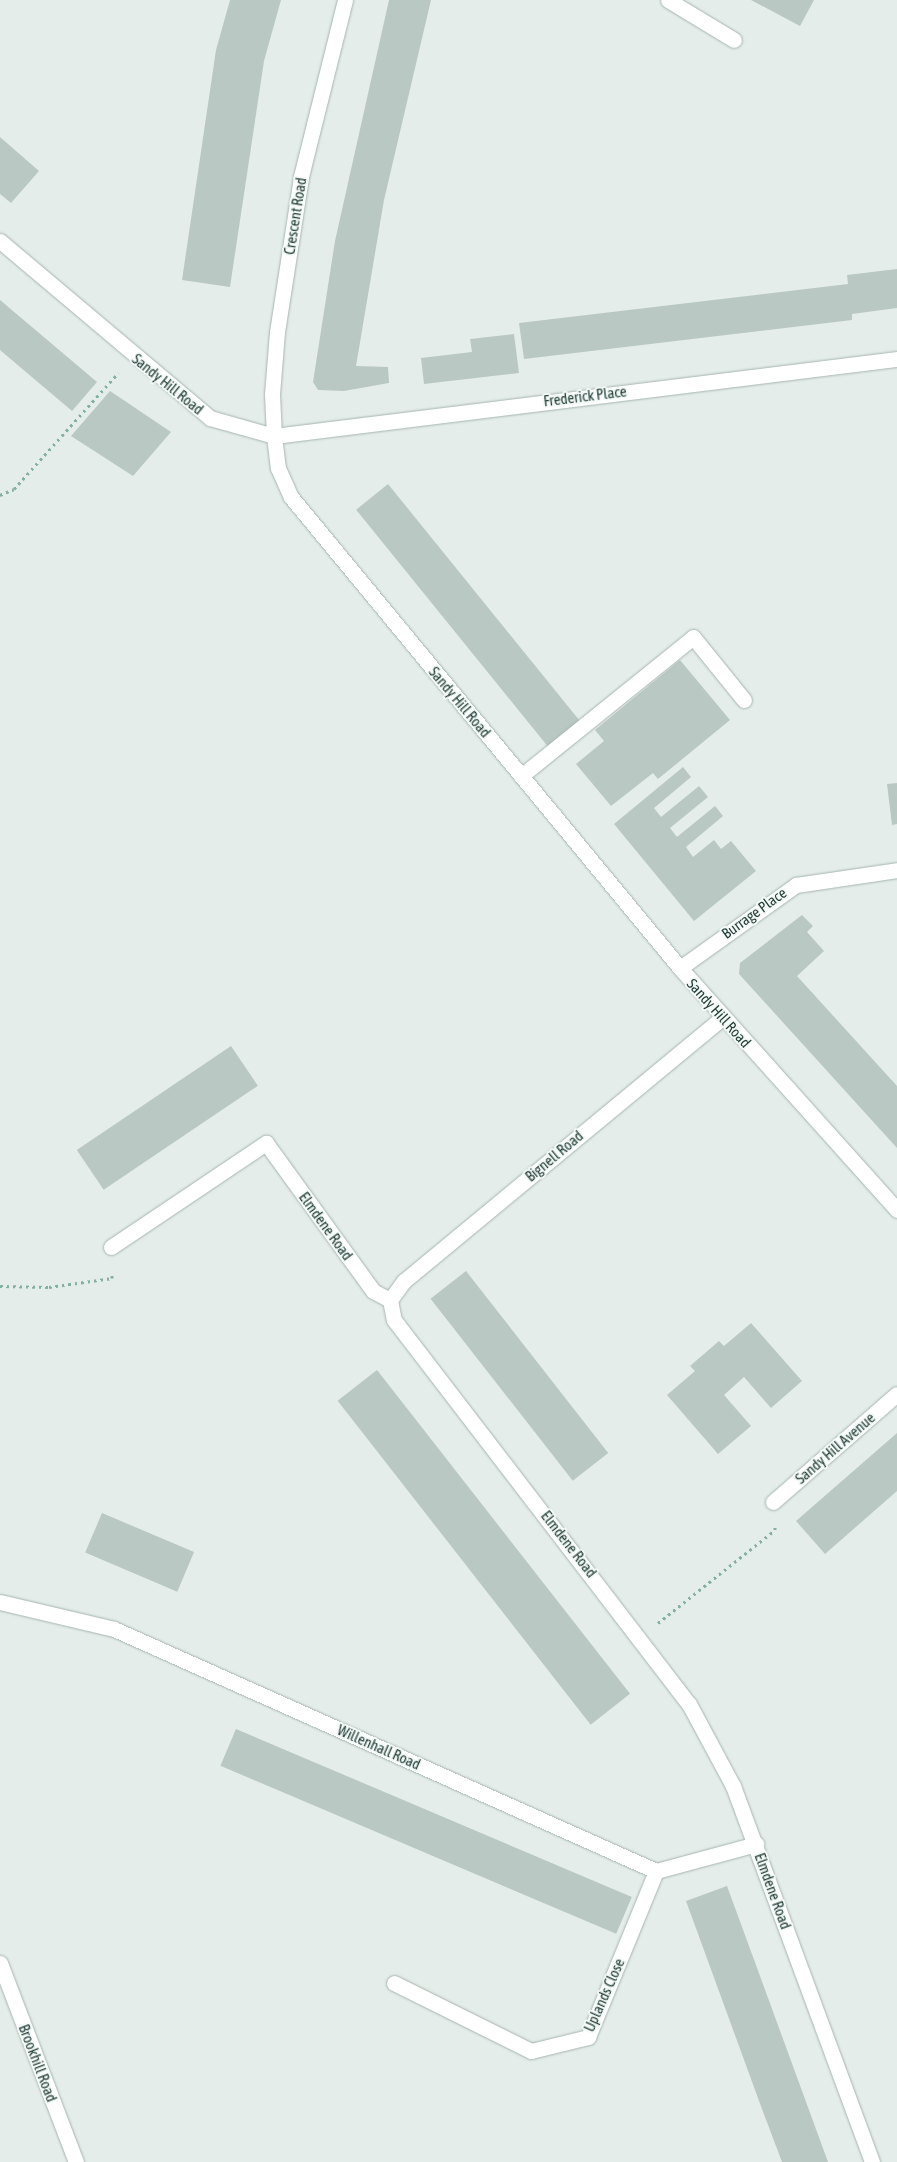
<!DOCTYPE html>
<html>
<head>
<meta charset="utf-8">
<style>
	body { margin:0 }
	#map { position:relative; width:897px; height:2162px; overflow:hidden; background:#e4ede9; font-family:"Asap Condensed",sans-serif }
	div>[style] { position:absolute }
	.building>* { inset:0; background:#b9c8c2; transform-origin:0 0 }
	.path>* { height:3px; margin-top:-1.5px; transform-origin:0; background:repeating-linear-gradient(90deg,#84b0a4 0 2.5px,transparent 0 6.5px) }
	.roads { filter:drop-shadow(0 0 1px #a6b5b0) drop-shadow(0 0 1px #a6b5b0) }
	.service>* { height:15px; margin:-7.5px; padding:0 7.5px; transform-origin:7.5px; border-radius:7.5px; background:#fff }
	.minor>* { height:15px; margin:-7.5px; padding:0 7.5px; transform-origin:7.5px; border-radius:7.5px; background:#fff }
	span { translate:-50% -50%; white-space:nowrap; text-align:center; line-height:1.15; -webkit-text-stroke:4px #f4f9f7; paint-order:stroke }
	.street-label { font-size:15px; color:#233f38 }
</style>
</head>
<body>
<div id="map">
	<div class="building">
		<div style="clip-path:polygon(230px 0,281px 0,264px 61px,230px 287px,182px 280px,216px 50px)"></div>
		<div style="clip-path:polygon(389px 0,431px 0,384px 200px,356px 366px,388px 367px,389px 383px,344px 391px,318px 390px,313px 382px,335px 241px)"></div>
		<div style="clip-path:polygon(751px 0,814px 0,800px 26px)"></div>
		<div style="clip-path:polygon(0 137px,39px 171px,11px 203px,0 194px)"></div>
		<div style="clip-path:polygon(897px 269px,897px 308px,852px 314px,852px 320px,524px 359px,519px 323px,848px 284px,847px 275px)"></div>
		<div style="clip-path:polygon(0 300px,97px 382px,72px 411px,0 350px)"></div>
		<div style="clip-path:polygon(514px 334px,519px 373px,424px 384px,421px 358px,472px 352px,470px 339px)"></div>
		<div style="clip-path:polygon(110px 391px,171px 432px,133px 476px,71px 436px)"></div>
		<div style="left:388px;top:484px;width:304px;height:41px;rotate:51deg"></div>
		<div style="clip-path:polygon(680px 660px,730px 720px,658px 779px,653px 773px,611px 806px,576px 764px,604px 741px,595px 730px)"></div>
		<div style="clip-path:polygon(683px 767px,691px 777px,654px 808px,661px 817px,699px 786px,708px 797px,670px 828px,677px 837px,715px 806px,723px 816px,686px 847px,693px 857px,714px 840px,721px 849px,731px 841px,756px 871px,694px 921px,614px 824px)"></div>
		<div style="clip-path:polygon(897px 783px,897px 824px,892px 825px,887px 784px)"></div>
		<div style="clip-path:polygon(802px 915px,813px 926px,807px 932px,824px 951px,797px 976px,897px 1086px,897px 1148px,739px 974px,740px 963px)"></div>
		<div style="left:231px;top:1046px;width:48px;height:186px;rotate:56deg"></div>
		<div style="left:466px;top:1271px;width:231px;height:45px;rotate:52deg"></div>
		<div style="clip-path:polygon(751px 1323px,802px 1381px,771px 1408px,744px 1377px,724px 1395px,751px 1426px,718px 1454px,667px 1395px,695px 1371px,690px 1366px,719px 1341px,724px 1346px)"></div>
		<div style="left:377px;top:1370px;width:411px;height:50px;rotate:52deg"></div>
		<div style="clip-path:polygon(897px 1433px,897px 1491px,825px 1554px,796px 1521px)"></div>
		<div style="left:102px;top:1513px;width:100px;height:43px;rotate:23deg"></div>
		<div style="left:236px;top:1729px;width:430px;height:40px;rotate:23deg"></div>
		<div style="clip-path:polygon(727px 1886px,760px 1976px,828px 2162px,782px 2162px,762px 2109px,686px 1901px)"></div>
	</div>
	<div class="path">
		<div style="left:0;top:495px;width:15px;rotate:-23deg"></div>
		<div style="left:14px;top:489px;width:156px;rotate:-48.1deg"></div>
		<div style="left:0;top:1286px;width:49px;rotate:1.2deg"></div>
		<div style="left:49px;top:1287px;width:64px;rotate:-8.1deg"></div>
		<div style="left:112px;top:1278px;width:6px;rotate:-90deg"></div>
		<div style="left:658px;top:1623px;width:149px;rotate:-38.5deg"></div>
		<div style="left:775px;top:1530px;width:5px;rotate:-90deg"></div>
	</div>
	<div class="roads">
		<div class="service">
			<div style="left:668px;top:0;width:77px;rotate:31.2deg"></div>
			<div style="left:521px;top:776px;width:221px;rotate:-38.9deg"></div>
			<div style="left:693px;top:637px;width:81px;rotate:51deg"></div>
		</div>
		<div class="minor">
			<div style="left:345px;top:0;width:182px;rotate:104deg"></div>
			<div style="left:301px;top:177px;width:157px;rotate:98.8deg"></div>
			<div style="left:277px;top:332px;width:62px;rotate:94.6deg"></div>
			<div style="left:272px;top:394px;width:42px;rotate:87.3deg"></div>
			<div style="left:274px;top:436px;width:32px;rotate:83deg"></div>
			<div style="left:278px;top:468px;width:32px;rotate:66deg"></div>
			<div style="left:291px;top:497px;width:611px;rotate:50.45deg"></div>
			<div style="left:680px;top:968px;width:325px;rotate:48.1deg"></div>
			<div style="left:0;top:241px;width:275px;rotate:40.1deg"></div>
			<div style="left:210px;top:418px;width:66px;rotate:15.7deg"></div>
			<div style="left:274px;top:436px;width:628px;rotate:-7.05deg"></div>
			<div style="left:680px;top:968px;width:143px;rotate:-35.6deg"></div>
			<div style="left:796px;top:885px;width:102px;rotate:-8.4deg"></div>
			<div style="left:111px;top:1247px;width:187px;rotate:-33.9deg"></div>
			<div style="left:266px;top:1143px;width:183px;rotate:54.1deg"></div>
			<div style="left:373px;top:1291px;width:19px;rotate:28deg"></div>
			<div style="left:390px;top:1300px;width:20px;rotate:79deg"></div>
			<div style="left:394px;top:1320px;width:484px;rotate:52.5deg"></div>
			<div style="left:689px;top:1704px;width:93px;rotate:61.8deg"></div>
			<div style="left:733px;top:1786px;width:401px;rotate:69.7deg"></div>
			<div style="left:390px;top:1300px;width:24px;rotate:-54deg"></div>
			<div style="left:404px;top:1281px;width:414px;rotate:-39.6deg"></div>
			<div style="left:773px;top:1502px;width:164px;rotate:-41.1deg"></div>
			<div style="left:0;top:1602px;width:117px;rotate:13.3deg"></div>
			<div style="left:114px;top:1629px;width:594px;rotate:24.06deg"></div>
			<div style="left:656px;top:1871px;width:104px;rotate:-15.1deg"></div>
			<div style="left:0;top:1963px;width:213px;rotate:69.1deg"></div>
			<div style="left:394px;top:1983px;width:153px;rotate:26.4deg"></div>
			<div style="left:531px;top:2051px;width:59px;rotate:-13.8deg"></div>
			<div style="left:588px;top:2037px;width:179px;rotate:-67.7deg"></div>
		</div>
	</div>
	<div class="street-label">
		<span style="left:295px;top:216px;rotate:-81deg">Crescent Road</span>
		<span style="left:168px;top:384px;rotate:39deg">Sandy Hill Road</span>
		<span style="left:585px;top:396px;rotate:-7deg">Frederick Place</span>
		<span style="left:460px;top:702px;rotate:50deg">Sandy Hill Road</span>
		<span style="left:754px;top:913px;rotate:-36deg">Burrage Place</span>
		<span style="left:719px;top:1013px;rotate:48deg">Sandy Hill Road</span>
		<span style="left:554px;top:1156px;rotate:-40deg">Bignell Road</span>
		<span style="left:326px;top:1226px;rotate:54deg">Elmdene Road</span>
		<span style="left:835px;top:1448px;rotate:-41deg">Sandy Hill Avenue</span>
		<span style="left:569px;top:1544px;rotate:52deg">Elmdene Road</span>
		<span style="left:379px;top:1747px;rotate:24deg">Willenhall Road</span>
		<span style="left:773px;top:1891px;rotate:70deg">Elmdene Road</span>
		<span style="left:604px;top:1995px;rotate:-66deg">Uplands Close</span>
		<span style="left:38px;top:2063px;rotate:69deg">Brookhill Road</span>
	</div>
</div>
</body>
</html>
